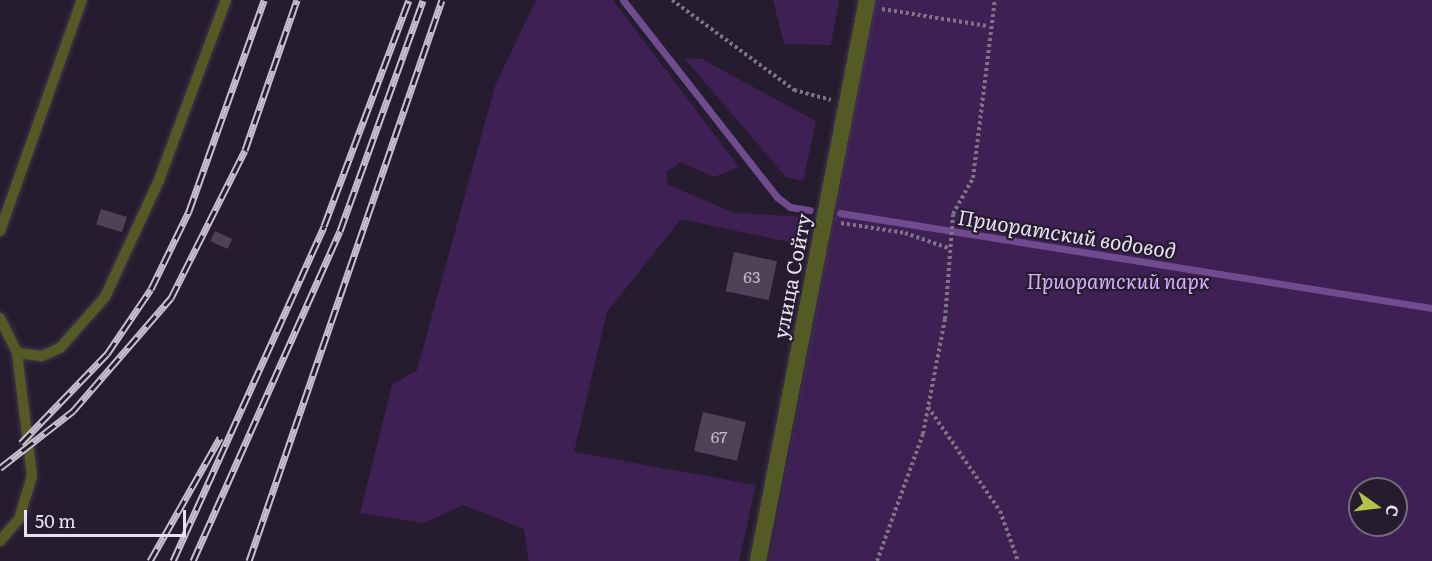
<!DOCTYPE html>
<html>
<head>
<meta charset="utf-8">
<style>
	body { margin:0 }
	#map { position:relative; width:1432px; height:561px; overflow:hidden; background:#261c2f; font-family:Literata,serif }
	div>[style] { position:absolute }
	.green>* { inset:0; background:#3e2055 }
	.stream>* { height:7px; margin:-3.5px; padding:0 3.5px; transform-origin:3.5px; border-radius:3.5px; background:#704b8f }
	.building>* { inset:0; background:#4d4257; transform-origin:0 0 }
	.path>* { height:4px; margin-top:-2px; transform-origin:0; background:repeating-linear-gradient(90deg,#7d7485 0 3px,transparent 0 6px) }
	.roads { filter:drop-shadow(0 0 2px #41384a) drop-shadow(0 0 2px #41384a) }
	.service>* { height:10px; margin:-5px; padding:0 5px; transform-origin:5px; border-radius:5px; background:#545a24 }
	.minor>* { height:16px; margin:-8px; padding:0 8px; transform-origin:8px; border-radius:8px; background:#545a24 }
	.rail>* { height:7px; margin-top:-3.5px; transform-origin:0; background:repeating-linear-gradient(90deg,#261c2f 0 14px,#c6bfce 0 28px); box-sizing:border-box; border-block:2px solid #c6bfce }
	span { translate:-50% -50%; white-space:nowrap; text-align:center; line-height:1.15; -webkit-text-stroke:4.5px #261c2f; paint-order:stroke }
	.number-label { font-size:16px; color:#c1b9c9 }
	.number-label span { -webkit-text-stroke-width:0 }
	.street-label { font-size:20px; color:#e8e1ef }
	.park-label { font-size:20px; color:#d7aefb; font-style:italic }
	.water-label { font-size:21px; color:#e9dff3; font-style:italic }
	.north { position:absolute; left:1348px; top:477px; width:60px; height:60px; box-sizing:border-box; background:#261c2f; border:2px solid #746b7c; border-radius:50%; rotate:104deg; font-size:16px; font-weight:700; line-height:24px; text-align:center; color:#e8e1ef }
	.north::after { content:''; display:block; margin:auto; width:21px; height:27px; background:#b5c24a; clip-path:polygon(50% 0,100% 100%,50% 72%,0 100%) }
	.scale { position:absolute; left:24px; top:510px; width:162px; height:27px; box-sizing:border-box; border:3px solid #e8e1ef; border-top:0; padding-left:8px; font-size:18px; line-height:21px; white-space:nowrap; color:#e8e1ef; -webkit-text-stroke:4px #261c2f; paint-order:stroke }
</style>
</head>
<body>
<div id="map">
	<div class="green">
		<div style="clip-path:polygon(536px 0,613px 0,739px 167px,714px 177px,681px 162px,666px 172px,668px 185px,735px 213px,808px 217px,803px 245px,681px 219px,607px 312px,574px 452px,756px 485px,739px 561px,529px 561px,524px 529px,463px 505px,424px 523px,360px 513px,392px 385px,417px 370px,495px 86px)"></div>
		<div style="clip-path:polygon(773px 0,839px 0,831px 45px,784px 44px)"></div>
		<div style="clip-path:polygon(evenodd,875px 0,1432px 0,1432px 561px,769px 561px,875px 0,1360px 489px,1396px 489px,1396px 525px,1360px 525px,1360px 489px)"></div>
		<div style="clip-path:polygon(684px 58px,702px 59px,816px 121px,803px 181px,786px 177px)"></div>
	</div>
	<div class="stream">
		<div style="left:623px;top:0;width:250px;rotate:52deg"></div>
		<div style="left:777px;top:197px;width:16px;rotate:38deg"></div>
		<div style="left:790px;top:207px;width:20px;rotate:9deg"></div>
		<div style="left:840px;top:213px;width:600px;rotate:9.12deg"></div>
	</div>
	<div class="building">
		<div style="left:101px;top:209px;width:27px;height:16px;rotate:17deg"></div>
		<div style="left:215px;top:231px;width:19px;height:11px;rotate:25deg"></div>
		<div style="left:734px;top:252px;width:44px;height:40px;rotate:12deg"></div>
		<div style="left:703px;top:412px;width:44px;height:40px;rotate:13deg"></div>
	</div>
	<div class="path">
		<div style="left:672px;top:0;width:152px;rotate:36.4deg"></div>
		<div style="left:794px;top:90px;width:38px;rotate:15deg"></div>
		<div style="left:882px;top:9px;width:107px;rotate:9.1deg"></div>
		<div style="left:841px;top:223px;width:65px;rotate:8.9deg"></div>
		<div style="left:905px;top:233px;width:46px;rotate:19.2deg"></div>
		<div style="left:928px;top:407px;width:126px;rotate:55.3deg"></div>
		<div style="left:1000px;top:511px;width:53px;rotate:70.2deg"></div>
		<div style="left:877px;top:561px;width:135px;rotate:-70.1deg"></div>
		<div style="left:923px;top:434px;width:117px;rotate:-79.2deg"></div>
		<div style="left:945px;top:319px;width:105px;rotate:-85.6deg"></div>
		<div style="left:953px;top:214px;width:41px;rotate:-60.9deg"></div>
		<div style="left:973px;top:178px;width:179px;rotate:-83deg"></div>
	</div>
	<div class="roads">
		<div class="service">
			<div style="left:0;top:231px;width:245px;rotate:-70.5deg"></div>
			<div style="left:0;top:318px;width:39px;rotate:64deg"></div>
			<div style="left:17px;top:353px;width:124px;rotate:83deg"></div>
			<div style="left:32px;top:476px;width:45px;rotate:106.8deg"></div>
			<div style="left:19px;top:519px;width:29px;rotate:131deg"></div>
			<div style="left:17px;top:353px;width:25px;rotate:7deg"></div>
			<div style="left:42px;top:356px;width:20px;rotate:-24deg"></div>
			<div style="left:60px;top:348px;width:68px;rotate:-48.6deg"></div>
			<div style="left:105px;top:297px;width:129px;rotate:-65.2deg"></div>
			<div style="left:159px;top:180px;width:192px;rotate:-69.6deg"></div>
		</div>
		<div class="minor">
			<div style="left:758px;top:561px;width:571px;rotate:-79deg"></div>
		</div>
	</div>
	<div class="rail">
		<div style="left:21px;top:443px;width:124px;rotate:-46deg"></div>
		<div style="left:107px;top:354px;width:78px;rotate:-55.9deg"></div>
		<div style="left:151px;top:289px;width:87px;rotate:-64deg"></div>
		<div style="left:189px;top:211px;width:224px;rotate:-70.4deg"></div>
		<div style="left:0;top:468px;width:93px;rotate:-38deg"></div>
		<div style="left:73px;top:411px;width:150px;rotate:-49.1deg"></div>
		<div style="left:171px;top:298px;width:165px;rotate:-63.4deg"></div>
		<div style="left:245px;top:150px;width:159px;rotate:-70.9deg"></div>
		<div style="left:150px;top:561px;width:142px;rotate:-60.4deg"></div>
		<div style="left:173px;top:561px;width:367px;rotate:-65.7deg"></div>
		<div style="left:324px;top:226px;width:241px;rotate:-69.4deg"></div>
		<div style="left:193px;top:561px;width:361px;rotate:-66deg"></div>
		<div style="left:340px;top:231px;width:245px;rotate:-70.2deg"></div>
		<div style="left:249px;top:561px;width:593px;rotate:-71.02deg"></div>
	</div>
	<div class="number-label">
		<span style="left:752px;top:276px">63</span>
		<span style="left:719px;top:436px">67</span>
	</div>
	<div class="street-label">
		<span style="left:791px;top:276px;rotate:-79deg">улица Сойту</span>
	</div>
	<div class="park-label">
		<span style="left:1118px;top:280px">Приоратский парк</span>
	</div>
	<div class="water-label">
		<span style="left:1067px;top:233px;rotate:9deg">Приоратский водовод</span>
	</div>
	<div class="north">С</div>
	<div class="scale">50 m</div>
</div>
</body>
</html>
